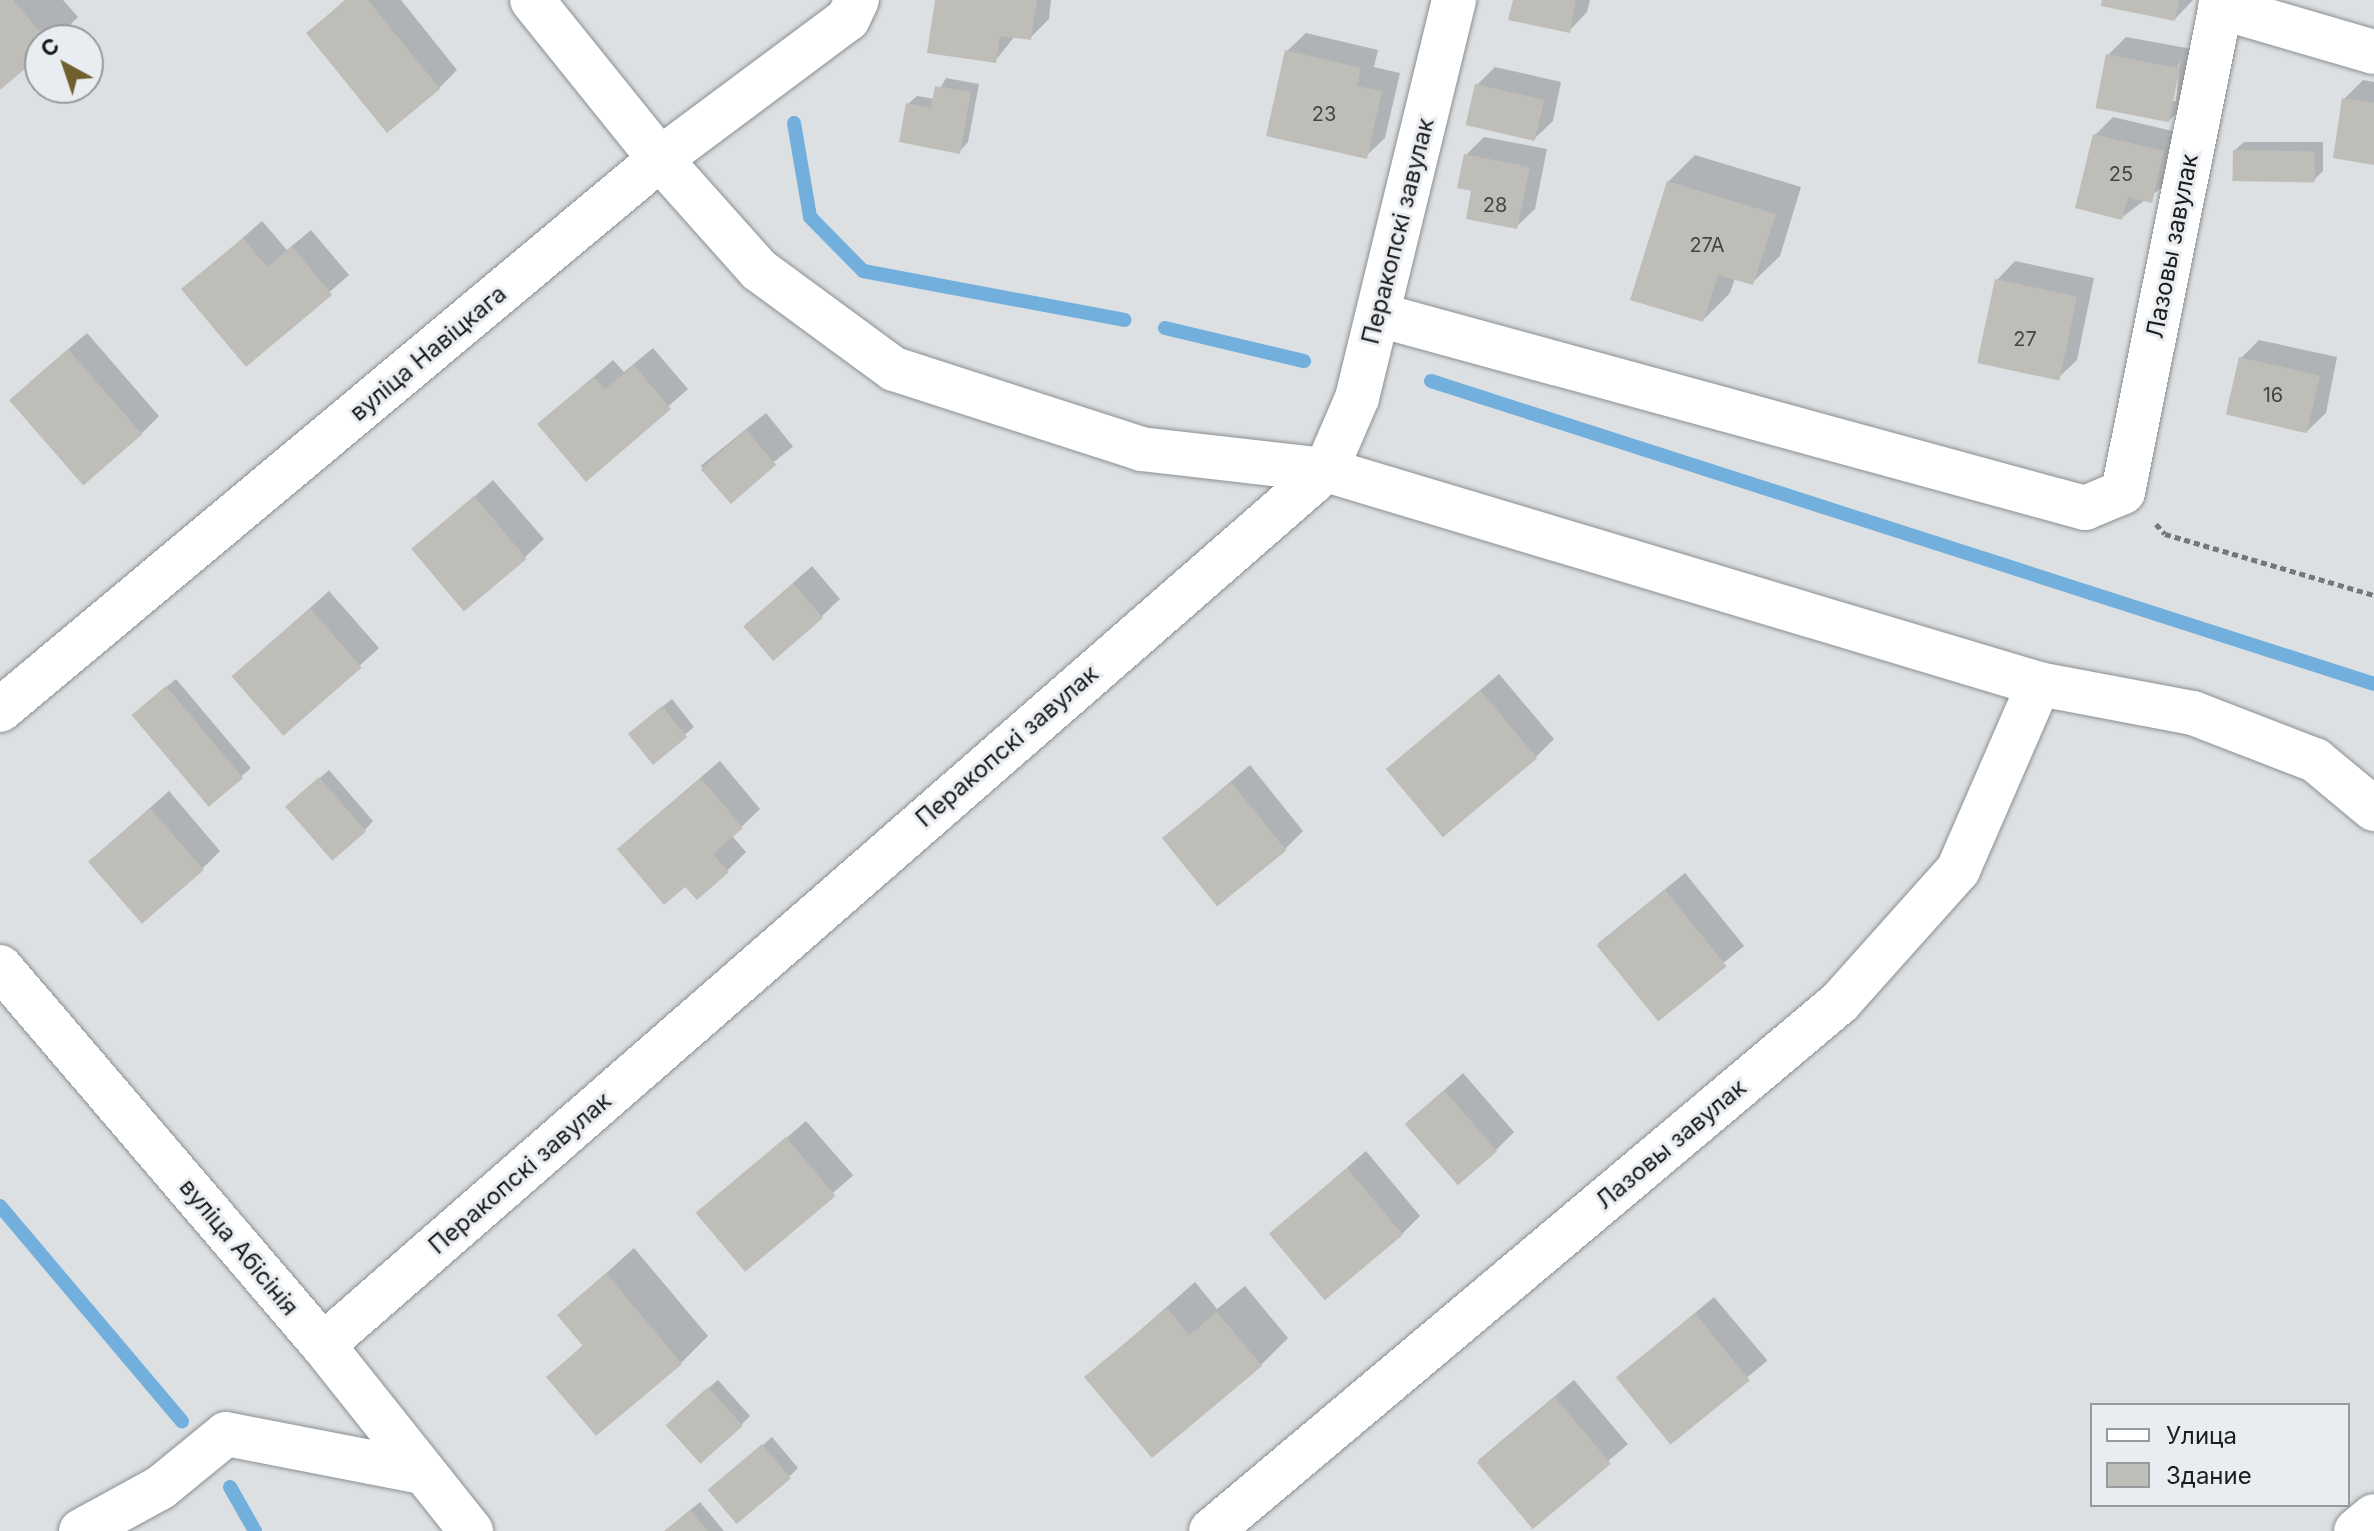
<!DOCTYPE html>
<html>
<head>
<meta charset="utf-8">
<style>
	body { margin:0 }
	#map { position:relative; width:2374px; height:1531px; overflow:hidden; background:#dce0e3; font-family:Inter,sans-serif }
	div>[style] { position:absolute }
	.shadow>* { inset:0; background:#0003; transform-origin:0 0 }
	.stream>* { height:14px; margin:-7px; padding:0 7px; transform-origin:7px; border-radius:7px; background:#72afdc }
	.building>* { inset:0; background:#bebdb8; transform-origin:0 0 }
	.path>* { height:5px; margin-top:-2.5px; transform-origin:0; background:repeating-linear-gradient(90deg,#75787a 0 6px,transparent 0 10px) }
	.roads { filter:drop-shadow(0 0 2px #8b8f92) drop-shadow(0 0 2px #8b8f92) }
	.minor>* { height:44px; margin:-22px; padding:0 22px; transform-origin:22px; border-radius:22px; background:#fff }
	span { translate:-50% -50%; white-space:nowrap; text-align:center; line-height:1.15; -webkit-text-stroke:6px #e9edf1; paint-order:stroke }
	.number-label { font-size:20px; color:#444544 }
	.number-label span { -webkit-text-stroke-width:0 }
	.street-label { font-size:24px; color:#1b1d1e }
	.legend { position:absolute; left:2090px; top:1403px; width:260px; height:104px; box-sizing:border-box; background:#e9edf1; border:2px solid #979a9d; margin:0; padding:10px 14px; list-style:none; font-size:24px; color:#1b1d1e }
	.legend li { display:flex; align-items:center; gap:16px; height:40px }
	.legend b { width:40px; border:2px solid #979a9d }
	.north { position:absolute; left:24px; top:24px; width:80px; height:80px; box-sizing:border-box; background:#e9edf1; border:2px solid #979a9d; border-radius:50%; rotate:320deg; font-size:22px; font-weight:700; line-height:32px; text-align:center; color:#1b1d1e }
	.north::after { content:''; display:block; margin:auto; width:28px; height:36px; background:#70602e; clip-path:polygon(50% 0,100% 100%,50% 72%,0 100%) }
</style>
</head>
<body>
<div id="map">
	<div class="shadow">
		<div style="clip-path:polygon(0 0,63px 0,78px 17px,55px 40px,40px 40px,40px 54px,0 88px)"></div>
		<div style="clip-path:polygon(345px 0,401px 0,457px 70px,439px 88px,308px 33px)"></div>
		<div style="clip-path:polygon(937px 0,1051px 0,1049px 19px,1030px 38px,1015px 36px,995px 61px)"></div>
		<div style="clip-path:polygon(1515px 0,1590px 0,1587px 12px,1569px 31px)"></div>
		<div style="clip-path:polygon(2104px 0,2193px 0,2175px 19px)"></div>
		<div style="clip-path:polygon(1306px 33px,1378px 50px,1374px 67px,1400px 73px,1385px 138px,1366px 156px,1287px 51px)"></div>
		<div style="clip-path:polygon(evenodd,2126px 37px,2198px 50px,2188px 101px,2170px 120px,2108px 55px,2126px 37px,2180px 58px,2176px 101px,2172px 101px,2180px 58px)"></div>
		<div style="clip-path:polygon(1495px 67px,1561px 82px,1553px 121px,1534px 139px,1477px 85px)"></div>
		<div style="clip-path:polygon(946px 78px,979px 84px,968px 142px,960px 151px,908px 104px,917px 96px,934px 99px)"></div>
		<div style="clip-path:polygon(2363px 80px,2374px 82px,2374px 163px,2344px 99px)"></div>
		<div style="clip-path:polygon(2113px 117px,2181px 133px,2169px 182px,2121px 218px,2095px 135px)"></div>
		<div style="clip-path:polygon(1484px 137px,1547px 149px,1535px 209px,1516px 227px,1474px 190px,1466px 155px)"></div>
		<div style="clip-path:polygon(2244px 142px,2323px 142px,2323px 171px,2314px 180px,2235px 150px)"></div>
		<div style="clip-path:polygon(1695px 155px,1801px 187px,1780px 256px,1752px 283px,1735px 278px,1730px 293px,1703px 320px,1668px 182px)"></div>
		<div style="clip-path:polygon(262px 221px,287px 250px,311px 230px,349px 275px,247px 364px,184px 289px)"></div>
		<div style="clip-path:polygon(2015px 261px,2094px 278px,2077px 360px,2058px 378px,1997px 280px)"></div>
		<div style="clip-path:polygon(87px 333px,159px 416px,141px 434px,30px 382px)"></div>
		<div style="clip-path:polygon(2259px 340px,2337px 357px,2326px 413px,2307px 431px,2241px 358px)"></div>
		<div style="clip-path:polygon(653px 348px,688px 389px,586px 479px,540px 424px,613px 360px,624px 372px)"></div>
		<div style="left:766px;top:413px;width:43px;height:84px;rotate:51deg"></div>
		<div style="clip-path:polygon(493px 480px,544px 539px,525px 557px,414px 550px)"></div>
		<div style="clip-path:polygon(812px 566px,840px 599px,821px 617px,745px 626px)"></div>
		<div style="clip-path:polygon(329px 591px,379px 648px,285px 734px,253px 659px)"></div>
		<div style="clip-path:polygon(1499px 674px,1554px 739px,1536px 757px,1388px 769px)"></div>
		<div style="clip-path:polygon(176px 679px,251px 768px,209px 804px,143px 706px)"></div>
		<div style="clip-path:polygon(672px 699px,694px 727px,653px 761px,640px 725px)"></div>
		<div style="clip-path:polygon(720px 761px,760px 809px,732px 836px,746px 852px,727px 871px,638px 831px)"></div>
		<div style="clip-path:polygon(1250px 765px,1303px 831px,1284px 850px,1164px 838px)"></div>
		<div style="clip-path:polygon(329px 770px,373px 821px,365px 830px,297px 798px)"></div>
		<div style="clip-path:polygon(169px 791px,220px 851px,202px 869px,90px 861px)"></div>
		<div style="left:1685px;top:873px;width:94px;height:112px;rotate:51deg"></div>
		<div style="clip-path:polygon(1463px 1073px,1514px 1132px,1496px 1150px,1407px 1124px)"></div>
		<div style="left:806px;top:1121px;width:72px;height:141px;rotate:49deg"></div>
		<div style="clip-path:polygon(1366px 1151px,1420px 1216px,1402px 1234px,1272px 1233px)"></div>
		<div style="clip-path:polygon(634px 1248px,708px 1336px,681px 1363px,549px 1377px,584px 1344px,560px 1315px)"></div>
		<div style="clip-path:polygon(1195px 1282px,1217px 1309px,1245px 1286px,1288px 1338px,1261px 1365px,1087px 1377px)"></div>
		<div style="left:1714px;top:1297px;width:83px;height:125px;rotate:50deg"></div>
		<div style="clip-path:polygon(718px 1380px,750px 1416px,741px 1425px,676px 1416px)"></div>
		<div style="left:1574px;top:1380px;width:84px;height:125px;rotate:50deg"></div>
		<div style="clip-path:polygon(772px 1437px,798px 1468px,790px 1476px,720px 1482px)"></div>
		<div style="clip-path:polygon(700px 1502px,724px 1531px,665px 1531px)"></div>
	</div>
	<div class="stream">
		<div style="left:794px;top:123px;width:95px;rotate:80.3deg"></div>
		<div style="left:810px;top:217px;width:76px;rotate:45.5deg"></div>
		<div style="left:863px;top:271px;width:266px;rotate:10.6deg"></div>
		<div style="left:1165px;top:328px;width:143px;rotate:13.4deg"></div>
		<div style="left:1431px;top:381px;width:990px;rotate:17.81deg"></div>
		<div style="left:0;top:1206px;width:282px;rotate:49.8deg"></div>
		<div style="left:230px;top:1487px;width:51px;rotate:60.4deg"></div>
	</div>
	<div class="building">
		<div style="clip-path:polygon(0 0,13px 0,47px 40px,40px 40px,40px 56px,0 90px)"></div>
		<div style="clip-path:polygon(346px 0,368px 0,440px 89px,387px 133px,306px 33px)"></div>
		<div style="clip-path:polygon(935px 0,1037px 0,1031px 40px,1000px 36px,996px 63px,927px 53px)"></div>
		<div style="clip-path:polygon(1513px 0,1576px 0,1570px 33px,1508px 20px)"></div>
		<div style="clip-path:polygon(2102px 0,2179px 0,2175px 21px,2101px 6px)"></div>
		<div style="clip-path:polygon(1285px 50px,1361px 68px,1357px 86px,1382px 91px,1367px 159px,1266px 136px)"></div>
		<div style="left:2106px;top:54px;width:75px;height:55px;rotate:11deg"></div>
		<div style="left:1475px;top:84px;width:71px;height:42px;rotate:13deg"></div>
		<div style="clip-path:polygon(935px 86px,971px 92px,960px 154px,899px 142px,906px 103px,931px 108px)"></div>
		<div style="clip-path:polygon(2342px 98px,2374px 103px,2374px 165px,2333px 158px)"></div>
		<div style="clip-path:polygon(2093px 134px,2164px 151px,2152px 203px,2128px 197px,2122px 220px,2075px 208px)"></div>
		<div style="left:2233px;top:150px;width:82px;height:31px;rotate:1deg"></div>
		<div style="clip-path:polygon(1464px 154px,1530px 167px,1517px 229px,1466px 219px,1471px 191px,1457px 188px)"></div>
		<div style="clip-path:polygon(1667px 181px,1776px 214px,1753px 285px,1718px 275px,1703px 322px,1630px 300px)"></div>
		<div style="clip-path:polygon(243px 238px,267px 267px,292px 246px,332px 295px,246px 367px,181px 289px)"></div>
		<div style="left:1995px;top:279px;width:84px;height:86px;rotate:12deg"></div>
		<div style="left:68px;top:349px;width:113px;height:78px;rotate:49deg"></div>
		<div style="left:2239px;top:357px;width:83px;height:59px;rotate:13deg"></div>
		<div style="clip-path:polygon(634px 365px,671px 409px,586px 482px,537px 424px,593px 377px,605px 389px)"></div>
		<div style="left:746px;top:430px;width:46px;height:60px;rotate:49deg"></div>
		<div style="left:474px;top:496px;width:82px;height:82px;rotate:50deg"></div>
		<div style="left:793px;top:583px;width:46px;height:66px;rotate:49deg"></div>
		<div style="left:310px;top:608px;width:79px;height:104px;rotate:49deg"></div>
		<div style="left:166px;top:686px;width:120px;height:45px;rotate:50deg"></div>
		<div style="left:1480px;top:690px;width:89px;height:123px;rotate:50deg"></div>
		<div style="left:662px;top:706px;width:40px;height:44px;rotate:51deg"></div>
		<div style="left:319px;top:777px;width:72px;height:45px;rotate:49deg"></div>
		<div style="clip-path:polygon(701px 778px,743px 828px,713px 854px,729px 872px,697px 900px,685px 887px,664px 905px,617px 849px)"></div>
		<div style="left:1231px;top:782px;width:88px;height:89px;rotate:51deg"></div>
		<div style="left:150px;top:808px;width:82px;height:82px;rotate:49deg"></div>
		<div style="left:1665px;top:890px;width:98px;height:88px;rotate:51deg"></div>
		<div style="left:1444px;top:1090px;width:81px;height:52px;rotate:49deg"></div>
		<div style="left:786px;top:1137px;width:77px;height:118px;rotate:50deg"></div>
		<div style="left:1347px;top:1168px;width:87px;height:102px;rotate:50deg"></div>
		<div style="clip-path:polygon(606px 1273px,682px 1364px,596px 1436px,546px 1377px,583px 1346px,557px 1315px)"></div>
		<div style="clip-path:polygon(1167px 1308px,1189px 1335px,1217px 1312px,1262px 1366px,1152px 1458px,1084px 1377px)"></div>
		<div style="left:1695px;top:1313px;width:87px;height:102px;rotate:51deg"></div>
		<div style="left:708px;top:1387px;width:52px;height:57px;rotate:48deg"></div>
		<div style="left:1555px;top:1397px;width:87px;height:102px;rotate:50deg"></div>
		<div style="left:762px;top:1444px;width:45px;height:71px;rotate:50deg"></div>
		<div style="clip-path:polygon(690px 1510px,708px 1531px,664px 1531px)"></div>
	</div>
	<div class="path">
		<div style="left:2156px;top:524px;width:13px;rotate:48deg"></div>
		<div style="left:2165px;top:534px;width:218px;rotate:16.3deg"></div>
	</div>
	<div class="roads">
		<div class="minor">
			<div style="left:532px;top:0;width:204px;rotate:51.2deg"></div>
			<div style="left:660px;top:159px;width:149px;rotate:48.3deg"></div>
			<div style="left:759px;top:270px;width:167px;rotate:36.3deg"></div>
			<div style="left:894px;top:369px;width:260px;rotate:17.9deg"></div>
			<div style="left:1141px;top:449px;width:186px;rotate:6.5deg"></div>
			<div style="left:1326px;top:470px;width:744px;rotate:16.71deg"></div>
			<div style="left:2039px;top:684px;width:157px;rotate:10.7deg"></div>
			<div style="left:2193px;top:713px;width:131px;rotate:21.1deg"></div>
			<div style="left:2315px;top:760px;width:77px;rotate:39.7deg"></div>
			<div style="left:2220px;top:7px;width:160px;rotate:16.3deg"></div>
			<div style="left:1379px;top:315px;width:732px;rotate:15.29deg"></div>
			<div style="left:2085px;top:508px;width:41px;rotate:-22.8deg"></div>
			<div style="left:2123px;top:492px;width:502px;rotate:-78.62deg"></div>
			<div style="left:0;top:710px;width:860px;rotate:-39.86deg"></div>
			<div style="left:660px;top:159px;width:234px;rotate:-36.7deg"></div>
			<div style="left:848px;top:19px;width:21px;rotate:-65deg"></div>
			<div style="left:0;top:967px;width:497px;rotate:49.5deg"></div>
			<div style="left:323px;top:1345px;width:238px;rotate:51.5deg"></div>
			<div style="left:323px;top:1345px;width:1331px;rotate:-41.1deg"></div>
			<div style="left:1326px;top:470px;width:78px;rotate:-66.7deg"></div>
			<div style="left:1357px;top:398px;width:410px;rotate:-76.3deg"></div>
			<div style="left:81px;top:1531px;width:90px;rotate:-28.6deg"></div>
			<div style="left:160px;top:1488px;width:85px;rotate:-39.3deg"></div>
			<div style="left:226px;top:1434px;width:200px;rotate:11deg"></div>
			<div style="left:1211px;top:1531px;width:822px;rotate:-40.06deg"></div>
			<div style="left:1840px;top:1002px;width:177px;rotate:-48.2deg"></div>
			<div style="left:1958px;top:870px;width:203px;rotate:-66.5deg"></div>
			<div style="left:2356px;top:1531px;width:23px;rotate:-40deg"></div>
		</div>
	</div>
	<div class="number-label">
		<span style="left:1324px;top:114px">23</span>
		<span style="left:2121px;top:174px">25</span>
		<span style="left:1495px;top:205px">28</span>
		<span style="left:1707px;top:245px">27А</span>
		<span style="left:2025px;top:339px">27</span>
		<span style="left:2273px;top:395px">16</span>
	</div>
	<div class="street-label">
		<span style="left:1398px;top:231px;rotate:-76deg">Перакопскі завулак</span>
		<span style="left:2172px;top:246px;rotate:-79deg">Лазовы завулак</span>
		<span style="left:428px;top:353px;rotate:-40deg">вуліца Навіцкага</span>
		<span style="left:1007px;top:746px;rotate:-41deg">Перакопскі завулак</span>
		<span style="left:1671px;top:1144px;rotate:-40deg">Лазовы завулак</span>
		<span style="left:520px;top:1173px;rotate:-41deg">Перакопскі завулак</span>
		<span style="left:239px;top:1247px;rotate:50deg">вуліца Абісінія</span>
	</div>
	<ul class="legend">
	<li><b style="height:10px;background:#fff"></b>Улица</li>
	<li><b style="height:22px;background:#bebdb8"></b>Здание</li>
	</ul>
	<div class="north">С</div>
</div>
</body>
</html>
